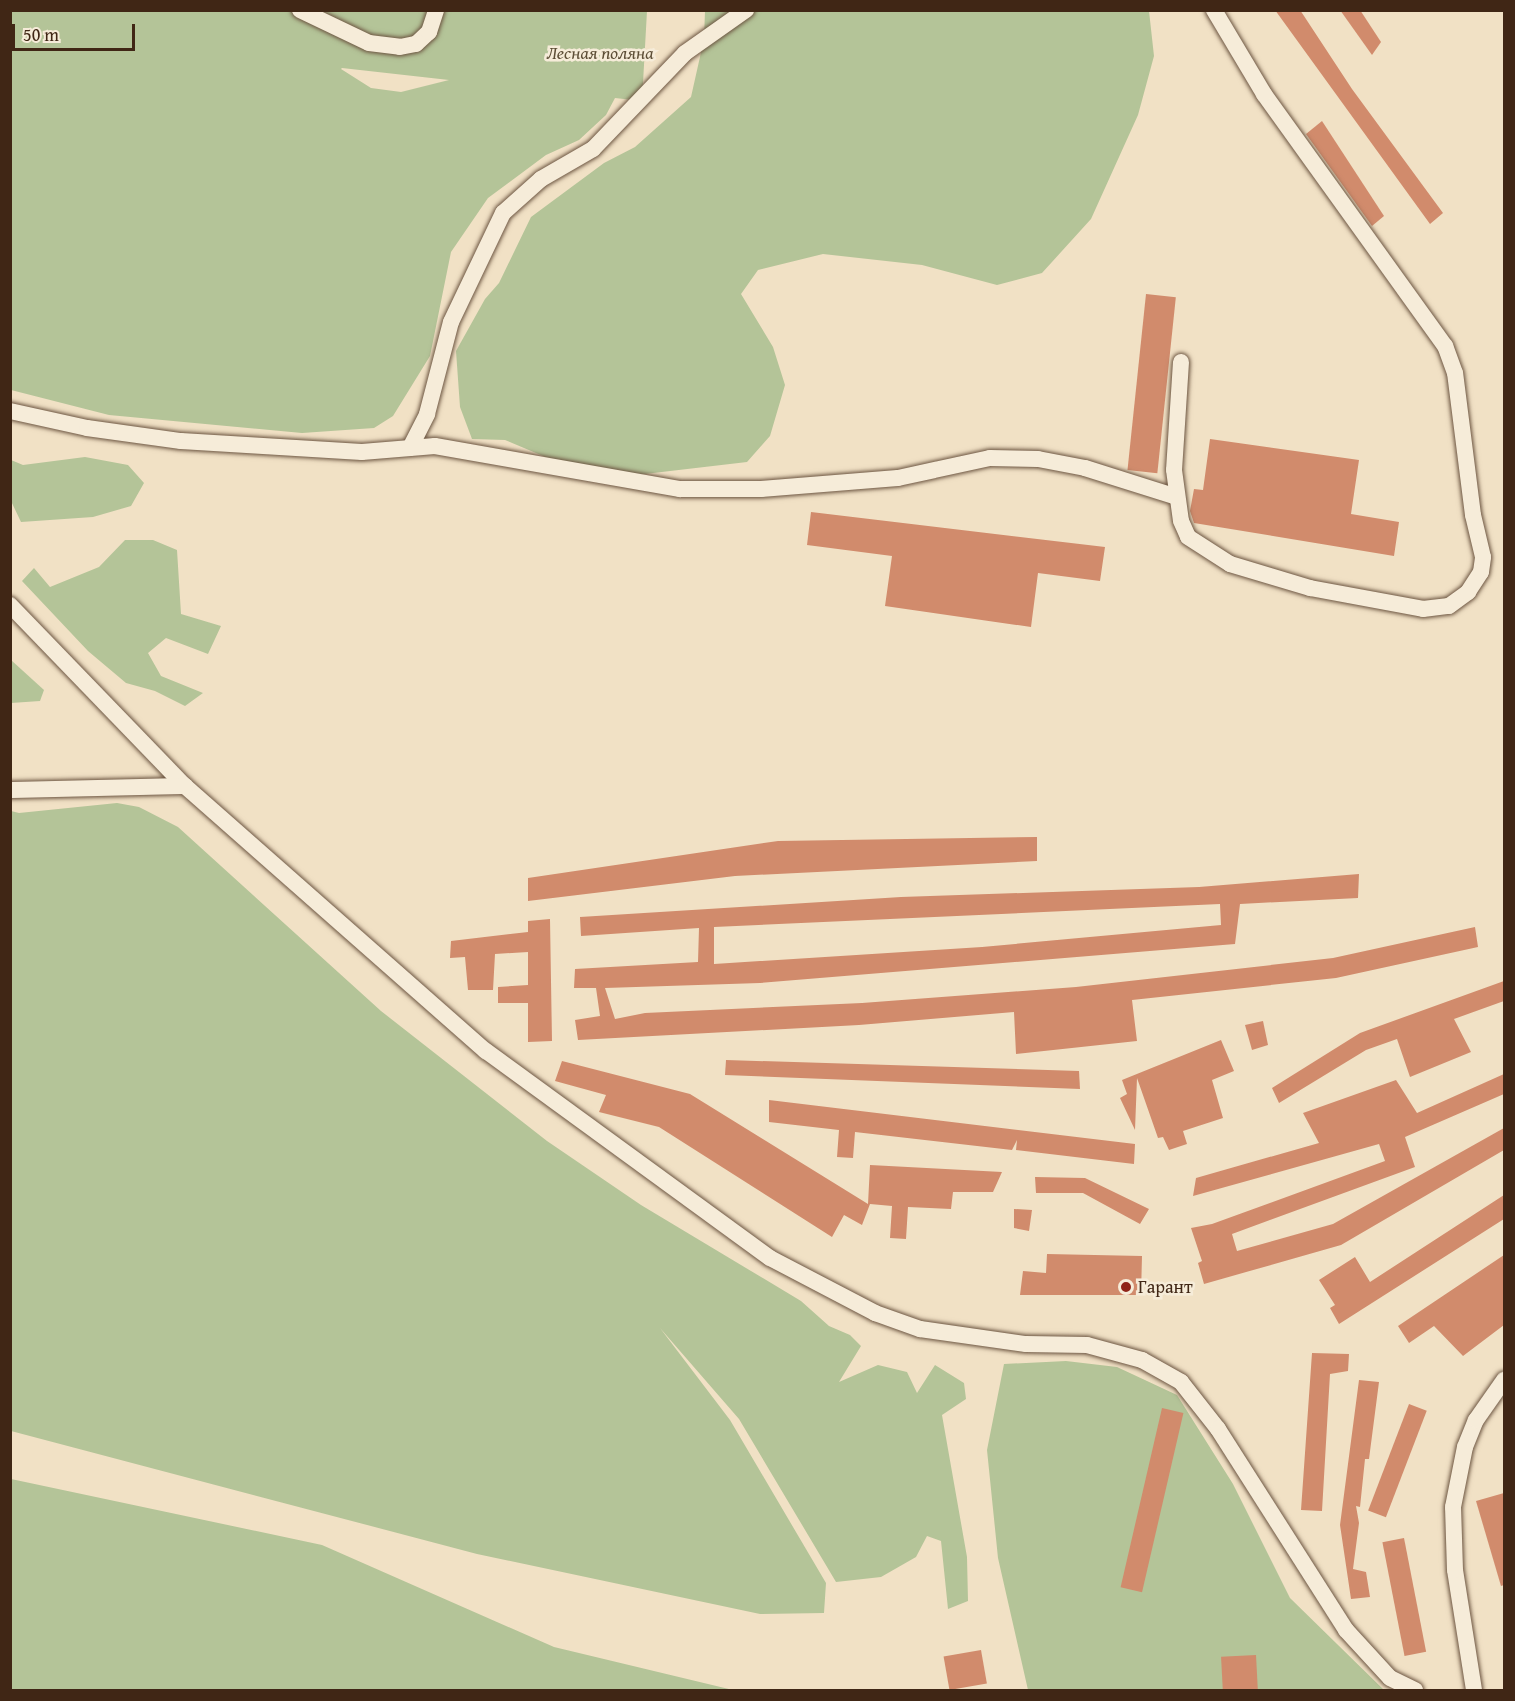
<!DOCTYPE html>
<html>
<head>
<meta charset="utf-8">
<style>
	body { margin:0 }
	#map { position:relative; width:1515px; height:1701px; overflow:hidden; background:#f1e1c5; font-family:"Gentium Book Plus",serif }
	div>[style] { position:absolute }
	.green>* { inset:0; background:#b4c498 }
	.building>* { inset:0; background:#d18b6c; transform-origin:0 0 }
	.roads { filter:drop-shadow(0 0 2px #6c5541) drop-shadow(0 0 2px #6c5541) }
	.minor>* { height:16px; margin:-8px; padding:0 8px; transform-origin:8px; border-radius:8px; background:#f6ecd9 }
	.dots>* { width:16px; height:16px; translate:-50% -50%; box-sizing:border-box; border:3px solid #f6ecd9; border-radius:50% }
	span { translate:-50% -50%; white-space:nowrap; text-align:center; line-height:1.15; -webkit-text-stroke:5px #f6ecd9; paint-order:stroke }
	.park-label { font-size:18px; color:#5d4e36; font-style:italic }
	.poi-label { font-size:18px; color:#402615 }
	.left { translate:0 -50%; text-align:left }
	.frame { position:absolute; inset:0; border:12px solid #402615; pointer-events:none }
	.scale { position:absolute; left:12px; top:24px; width:123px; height:27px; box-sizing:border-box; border:3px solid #402615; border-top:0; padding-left:8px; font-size:18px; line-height:21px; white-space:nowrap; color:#402615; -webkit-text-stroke:4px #f6ecd9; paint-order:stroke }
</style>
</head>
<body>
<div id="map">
	<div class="green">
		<div style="clip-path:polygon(evenodd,11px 11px,647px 11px,642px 101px,615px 98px,606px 115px,579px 140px,546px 155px,488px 198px,451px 252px,430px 356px,393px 416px,374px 428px,302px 433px,109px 415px,11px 390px,11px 11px,341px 69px,342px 68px,449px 80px,401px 92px,371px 88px,341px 69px)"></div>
		<div style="clip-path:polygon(705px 11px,1149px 11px,1154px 56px,1138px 115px,1091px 219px,1042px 273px,997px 285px,922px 265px,823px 254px,758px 270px,741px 294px,773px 347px,785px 385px,770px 436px,747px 462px,619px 477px,574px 469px,505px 440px,472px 439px,460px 407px,456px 351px,485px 299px,499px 283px,531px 217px,604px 163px,635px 147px,691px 97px,704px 39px)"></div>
		<div style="clip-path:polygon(85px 457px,128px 465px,144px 483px,131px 506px,93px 517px,21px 522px,11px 501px,11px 460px,23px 465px)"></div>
		<div style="clip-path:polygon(125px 540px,153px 540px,177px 550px,181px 614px,221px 626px,208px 654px,166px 638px,148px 653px,161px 676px,203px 693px,185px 706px,155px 691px,126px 683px,88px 651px,22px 581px,34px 568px,50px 587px,99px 567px)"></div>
		<div style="clip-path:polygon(11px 660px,44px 690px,40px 701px,11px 703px)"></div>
		<div style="clip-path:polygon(117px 803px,139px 807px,178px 827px,381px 1011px,547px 1141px,641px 1205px,801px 1301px,829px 1326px,850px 1335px,861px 1346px,839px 1382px,878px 1365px,907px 1372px,917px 1393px,935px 1365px,964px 1383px,966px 1399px,942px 1415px,967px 1557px,968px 1601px,948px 1609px,941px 1541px,927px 1536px,916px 1557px,881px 1577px,836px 1582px,739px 1419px,660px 1328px,730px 1420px,826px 1583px,824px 1613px,760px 1614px,477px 1554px,11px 1431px,11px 811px,19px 813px)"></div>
		<div style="clip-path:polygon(1066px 1361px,1117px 1367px,1177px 1395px,1233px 1484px,1290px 1598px,1384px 1690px,1028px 1690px,998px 1558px,987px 1450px,1004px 1364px)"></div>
		<div style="clip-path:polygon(11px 1479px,322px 1545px,554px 1647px,733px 1690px,11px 1690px)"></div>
	</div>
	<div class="building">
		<div style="clip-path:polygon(1275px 10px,1300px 10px,1304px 16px,1352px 89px,1443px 213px,1430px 224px)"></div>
		<div style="clip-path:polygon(1340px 10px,1360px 10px,1381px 42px,1372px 55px)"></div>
		<div style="clip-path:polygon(1322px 121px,1384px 216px,1372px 226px,1306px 134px)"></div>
		<div style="left:1146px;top:294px;width:30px;height:177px;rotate:6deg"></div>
		<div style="clip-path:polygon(1210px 439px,1359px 460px,1351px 514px,1399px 522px,1394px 556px,1194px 523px,1190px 511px,1194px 489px,1203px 490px)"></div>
		<div style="clip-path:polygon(811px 512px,1105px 547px,1100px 581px,1038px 573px,1031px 627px,885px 606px,892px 556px,807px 545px)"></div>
		<div style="clip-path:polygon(1037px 837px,1037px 861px,735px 876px,528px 901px,528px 878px,778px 841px)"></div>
		<div style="clip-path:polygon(evenodd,1359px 874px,1358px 898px,1240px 904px,1235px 944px,760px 983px,605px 988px,615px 1019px,645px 1013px,862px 1003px,1076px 987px,1333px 958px,1475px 927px,1478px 947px,1336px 978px,1132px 1000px,1137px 1041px,1016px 1054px,1014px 1012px,859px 1025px,578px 1040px,575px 1020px,600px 1016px,596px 988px,574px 988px,575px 969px,698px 962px,699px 928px,581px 936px,580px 917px,901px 897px,1199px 887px,1359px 874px,1220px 904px,1221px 925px,982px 947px,714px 964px,714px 927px,1220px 904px)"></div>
		<div style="clip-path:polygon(550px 919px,552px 1041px,528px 1042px,528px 1003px,498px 1003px,498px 987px,528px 985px,528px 952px,495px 954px,493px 990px,468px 990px,465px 957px,450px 958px,451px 941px,528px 932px,528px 921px)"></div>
		<div style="clip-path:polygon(1504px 981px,1504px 1001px,1454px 1019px,1471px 1052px,1410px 1077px,1397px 1039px,1366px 1050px,1279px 1103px,1272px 1088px,1360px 1033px)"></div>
		<div style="clip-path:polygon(1263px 1021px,1268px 1045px,1252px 1050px,1245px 1025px)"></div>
		<div style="clip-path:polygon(1221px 1040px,1234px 1071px,1212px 1080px,1223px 1118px,1183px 1131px,1187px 1144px,1169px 1150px,1163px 1137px,1158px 1138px,1137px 1078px,1135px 1130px,1120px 1098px,1127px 1094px,1122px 1080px)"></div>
		<div style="clip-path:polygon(726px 1060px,1079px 1071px,1080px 1089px,725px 1075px)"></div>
		<div style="clip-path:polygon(562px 1061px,690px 1094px,868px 1204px,870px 1165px,1002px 1172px,993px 1192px,953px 1192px,951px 1209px,908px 1207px,906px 1239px,890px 1238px,892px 1206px,870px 1204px,862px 1225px,844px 1215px,832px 1237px,659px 1127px,599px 1112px,606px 1095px,555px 1081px)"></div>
		<div style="clip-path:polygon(1504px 1074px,1504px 1094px,1405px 1137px,1415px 1167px,1232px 1234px,1237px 1251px,1333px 1224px,1504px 1128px,1504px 1150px,1341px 1245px,1204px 1284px,1198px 1263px,1202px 1261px,1191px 1228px,1212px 1224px,1385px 1161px,1379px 1144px,1193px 1196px,1196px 1178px,1319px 1143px,1303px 1113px,1396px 1080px,1417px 1113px)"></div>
		<div style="clip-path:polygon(769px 1100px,1135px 1144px,1134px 1164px,1016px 1150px,1017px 1140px,1012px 1150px,855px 1132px,853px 1158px,837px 1157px,839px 1130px,769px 1122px)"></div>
		<div style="clip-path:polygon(1035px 1177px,1085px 1178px,1149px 1209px,1140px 1224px,1083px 1193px,1036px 1193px)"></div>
		<div style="clip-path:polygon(1504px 1195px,1504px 1219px,1339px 1324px,1330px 1308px,1335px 1305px,1319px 1280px,1355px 1257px,1370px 1282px)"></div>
		<div style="clip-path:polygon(1014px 1209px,1032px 1210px,1029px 1231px,1014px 1228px)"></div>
		<div style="clip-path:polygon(1047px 1254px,1142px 1256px,1141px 1295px,1020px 1295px,1023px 1271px,1046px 1273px)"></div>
		<div style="clip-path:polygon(1504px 1255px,1504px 1325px,1463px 1356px,1434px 1326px,1409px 1343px,1398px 1326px)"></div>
		<div style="clip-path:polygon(1312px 1353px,1349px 1354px,1348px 1371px,1330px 1374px,1322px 1511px,1301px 1510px)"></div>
		<div style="clip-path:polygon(1359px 1380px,1379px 1382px,1369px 1459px,1365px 1459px,1360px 1507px,1356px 1506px,1359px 1523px,1353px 1569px,1366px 1572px,1370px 1597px,1351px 1599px,1340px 1525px)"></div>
		<div style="left:1409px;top:1404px;width:19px;height:114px;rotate:21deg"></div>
		<div style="left:1162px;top:1408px;width:22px;height:184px;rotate:13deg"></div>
		<div style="clip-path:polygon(1504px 1493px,1504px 1585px,1501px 1586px,1476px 1501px)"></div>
		<div style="left:1404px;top:1538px;width:116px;height:22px;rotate:79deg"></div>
		<div style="left:981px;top:1650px;width:34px;height:38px;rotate:80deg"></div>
		<div style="left:1256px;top:1655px;width:35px;height:35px;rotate:87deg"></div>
	</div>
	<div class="roads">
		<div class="minor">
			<div style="left:300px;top:10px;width:76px;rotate:25.6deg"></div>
			<div style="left:369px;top:43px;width:31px;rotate:7deg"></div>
			<div style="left:400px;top:47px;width:16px;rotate:-11deg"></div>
			<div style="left:416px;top:44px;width:18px;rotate:-43deg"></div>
			<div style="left:429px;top:32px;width:23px;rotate:-72deg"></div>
			<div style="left:1181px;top:362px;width:108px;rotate:93.7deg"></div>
			<div style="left:1174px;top:470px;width:51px;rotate:82.2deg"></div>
			<div style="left:1181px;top:521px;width:17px;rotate:66deg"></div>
			<div style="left:1188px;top:537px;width:50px;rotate:32.7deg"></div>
			<div style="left:1230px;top:564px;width:84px;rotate:16.7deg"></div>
			<div style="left:1310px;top:588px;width:115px;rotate:10.5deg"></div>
			<div style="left:1423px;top:609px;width:26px;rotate:-7deg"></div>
			<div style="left:1449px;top:606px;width:24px;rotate:-36deg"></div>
			<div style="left:1468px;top:592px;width:24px;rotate:-57deg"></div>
			<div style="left:1481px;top:572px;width:15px;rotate:-82deg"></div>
			<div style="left:1483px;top:557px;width:43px;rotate:-103.4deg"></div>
			<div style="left:1473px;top:515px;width:143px;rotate:-97.2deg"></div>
			<div style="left:1455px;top:373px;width:29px;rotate:-110deg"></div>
			<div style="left:1445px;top:346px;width:310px;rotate:-125.7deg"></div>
			<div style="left:1264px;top:94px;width:98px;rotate:-120.8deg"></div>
			<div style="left:10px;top:411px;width:79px;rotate:12.4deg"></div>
			<div style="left:87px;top:428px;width:95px;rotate:7.9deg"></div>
			<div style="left:181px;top:441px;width:181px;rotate:3.5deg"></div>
			<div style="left:362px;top:452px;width:73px;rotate:-4.7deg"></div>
			<div style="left:435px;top:446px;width:249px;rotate:10deg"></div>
			<div style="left:680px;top:489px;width:81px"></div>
			<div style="left:761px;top:489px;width:137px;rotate:-4.6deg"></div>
			<div style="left:898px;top:478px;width:94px;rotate:-12.3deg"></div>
			<div style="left:990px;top:458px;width:48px;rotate:1.2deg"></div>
			<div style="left:1038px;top:459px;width:48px;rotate:10.8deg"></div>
			<div style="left:1085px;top:468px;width:96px;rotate:17.5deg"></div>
			<div style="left:410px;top:448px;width:38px;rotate:-63deg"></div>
			<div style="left:427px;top:414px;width:95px;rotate:-75.4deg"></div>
			<div style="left:451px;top:322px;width:121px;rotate:-64.5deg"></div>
			<div style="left:503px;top:213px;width:51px;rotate:-41.8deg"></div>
			<div style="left:541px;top:179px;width:60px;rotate:-30deg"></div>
			<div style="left:593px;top:149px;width:133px;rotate:-46.2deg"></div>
			<div style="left:685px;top:53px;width:75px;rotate:-35.2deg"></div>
			<div style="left:10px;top:605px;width:252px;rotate:46deg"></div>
			<div style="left:185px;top:786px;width:401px;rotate:41.4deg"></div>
			<div style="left:486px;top:1051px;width:351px;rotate:36.1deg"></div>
			<div style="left:770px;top:1258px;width:119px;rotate:27.6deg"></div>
			<div style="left:875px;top:1313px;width:48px;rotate:19.6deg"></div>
			<div style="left:920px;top:1329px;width:107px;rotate:8.1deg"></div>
			<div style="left:1026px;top:1344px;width:61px;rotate:0.9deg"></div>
			<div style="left:1087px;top:1345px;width:57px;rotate:15.3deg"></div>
			<div style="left:1142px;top:1360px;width:45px;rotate:29.4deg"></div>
			<div style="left:1181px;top:1382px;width:60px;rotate:51.8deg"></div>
			<div style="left:1218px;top:1429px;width:238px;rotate:57.5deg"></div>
			<div style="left:1346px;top:1630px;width:65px;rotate:47.5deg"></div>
			<div style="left:1390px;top:1678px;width:28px;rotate:26deg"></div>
			<div style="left:10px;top:790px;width:175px;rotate:-1.3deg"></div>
			<div style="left:1474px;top:1690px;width:121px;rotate:-99deg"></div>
			<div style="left:1455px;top:1570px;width:63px;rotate:-91.8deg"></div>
			<div style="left:1453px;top:1507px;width:61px;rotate:-78.7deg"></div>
			<div style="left:1465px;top:1447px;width:29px;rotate:-68deg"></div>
			<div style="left:1476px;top:1420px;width:49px;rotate:-55deg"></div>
		</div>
	</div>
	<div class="dots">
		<div style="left:1126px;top:1287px;background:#8f2418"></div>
	</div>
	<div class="park-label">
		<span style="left:600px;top:53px">Лесная поляна</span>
	</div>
	<div class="poi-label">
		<span class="left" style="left:1138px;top:1287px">Гарант</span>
	</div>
	<div class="frame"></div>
	<div class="scale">50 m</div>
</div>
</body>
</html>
